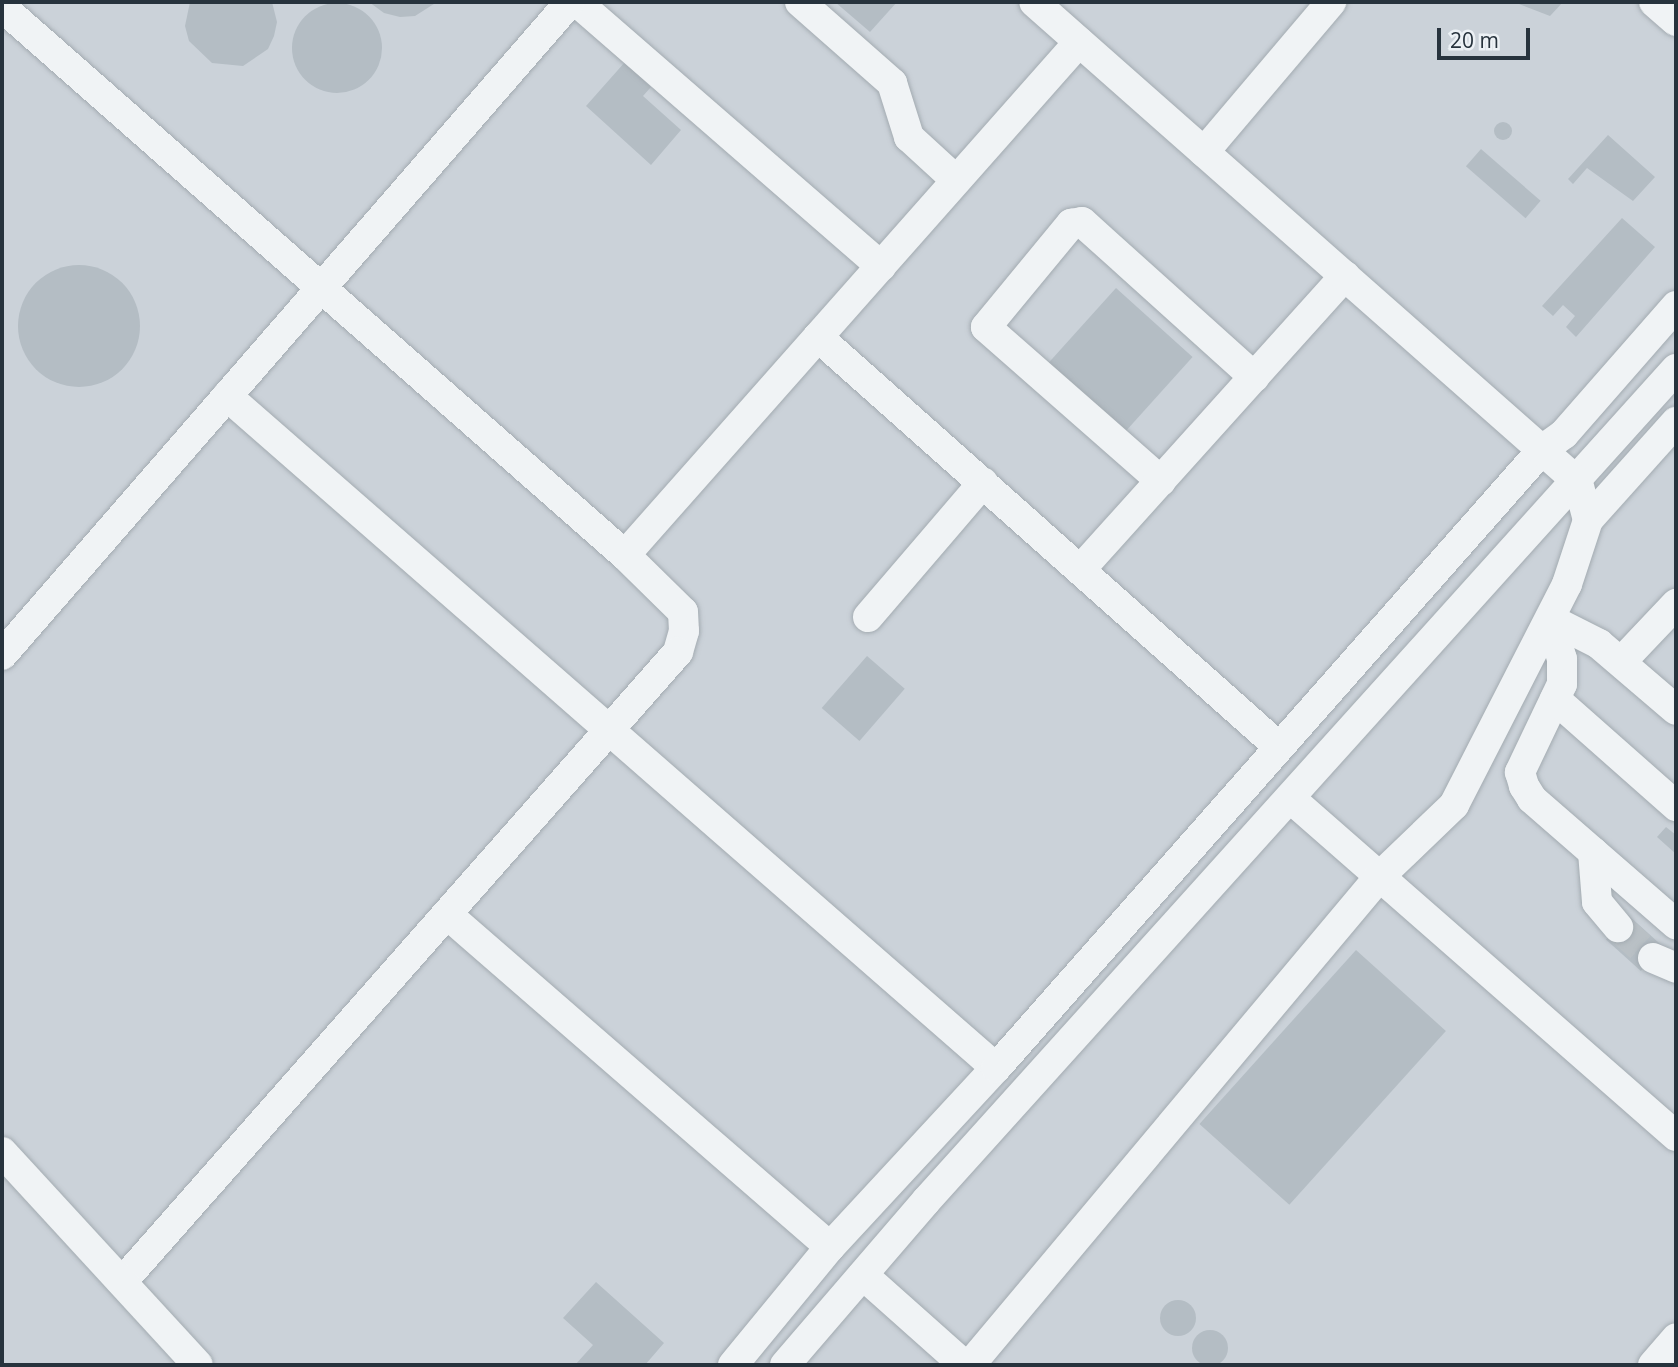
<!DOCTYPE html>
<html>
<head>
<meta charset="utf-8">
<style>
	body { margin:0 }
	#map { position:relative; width:1678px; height:1367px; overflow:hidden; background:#dde3e7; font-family:"Open Sans",sans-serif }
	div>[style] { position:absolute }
	.built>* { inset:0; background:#cbd2d9; transform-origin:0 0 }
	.building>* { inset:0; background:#b4bdc4; transform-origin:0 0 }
	.round { border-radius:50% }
	.minor-tunnel>* { height:30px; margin-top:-15px; transform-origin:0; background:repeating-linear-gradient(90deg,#b9c0c5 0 30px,transparent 0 45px) }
	.roads { filter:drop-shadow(0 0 2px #a3abb1) drop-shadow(0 0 2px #a3abb1) }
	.minor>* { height:30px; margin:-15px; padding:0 15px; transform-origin:15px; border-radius:15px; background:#f0f3f5 }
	span { translate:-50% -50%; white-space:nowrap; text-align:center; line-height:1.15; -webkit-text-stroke:5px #ecf1f5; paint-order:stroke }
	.frame { position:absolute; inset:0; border:4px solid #27333d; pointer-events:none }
	.scale { position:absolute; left:1437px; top:28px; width:93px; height:32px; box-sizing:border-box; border:4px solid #27333d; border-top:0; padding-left:9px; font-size:21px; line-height:24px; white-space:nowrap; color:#27333d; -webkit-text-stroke:5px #ecf1f5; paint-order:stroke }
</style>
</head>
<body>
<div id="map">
	<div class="built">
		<div style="left:2px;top:2px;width:1674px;height:1363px"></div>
	</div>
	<div class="building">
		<div style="clip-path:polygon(190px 2px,272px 2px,277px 22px,274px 36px,268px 49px,243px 66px,212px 63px,189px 41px,185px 26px)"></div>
		<div style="clip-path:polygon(369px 2px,437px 2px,415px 16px,400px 17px,384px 13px)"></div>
		<div style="clip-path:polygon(835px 2px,897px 2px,870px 32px)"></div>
		<div style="clip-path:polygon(1514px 2px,1563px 2px,1550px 16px)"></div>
		<div class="round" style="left:292px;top:3px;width:90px;height:90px"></div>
		<div style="clip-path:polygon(625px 62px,651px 87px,643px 96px,681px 130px,651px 165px,586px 106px)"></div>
		<div class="round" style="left:1494px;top:122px;width:18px;height:18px"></div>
		<div style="clip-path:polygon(1608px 135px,1655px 177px,1633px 201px,1587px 168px,1573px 184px,1568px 179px)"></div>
		<div style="left:1481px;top:149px;width:79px;height:23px;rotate:41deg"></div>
		<div style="clip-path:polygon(1622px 218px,1655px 247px,1576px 337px,1566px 327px,1575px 316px,1563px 305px,1553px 316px,1542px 306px)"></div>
		<div class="round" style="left:18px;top:265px;width:122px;height:122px"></div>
		<div style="left:1116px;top:288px;width:103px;height:105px;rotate:42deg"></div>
		<div style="left:867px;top:656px;width:50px;height:69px;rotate:41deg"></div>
		<div style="clip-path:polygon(1666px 827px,1676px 835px,1676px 854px,1657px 837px)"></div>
		<div style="left:1628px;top:915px;width:47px;height:33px;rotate:42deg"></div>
		<div style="left:1356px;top:950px;width:121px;height:234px;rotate:42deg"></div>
		<div style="clip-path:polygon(596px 1282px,664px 1343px,645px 1365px,575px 1365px,593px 1345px,563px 1318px)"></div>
		<div class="round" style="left:1160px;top:1300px;width:36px;height:36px"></div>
		<div class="round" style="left:1192px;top:1330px;width:36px;height:36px"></div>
	</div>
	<div class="minor-tunnel">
		<div style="left:1618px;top:927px;width:47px;rotate:41.5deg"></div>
	</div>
	<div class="roads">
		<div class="minor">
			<div style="left:577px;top:2px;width:403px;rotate:41deg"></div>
			<div style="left:800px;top:2px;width:123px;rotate:41.4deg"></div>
			<div style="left:892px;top:83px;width:57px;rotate:72.5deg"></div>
			<div style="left:909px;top:137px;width:64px;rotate:42.5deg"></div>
			<div style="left:1654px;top:2px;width:29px;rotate:41deg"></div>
			<div style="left:2px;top:7px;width:830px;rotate:41.34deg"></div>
			<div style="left:625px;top:555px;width:81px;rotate:44.5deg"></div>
			<div style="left:683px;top:612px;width:19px;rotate:87deg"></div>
			<div style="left:684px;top:631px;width:22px;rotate:106deg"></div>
			<div style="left:678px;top:652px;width:840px;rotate:131.43deg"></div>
			<div style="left:1204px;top:152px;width:197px;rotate:-49.7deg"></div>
			<div style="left:818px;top:337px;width:617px;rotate:41.65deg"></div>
			<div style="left:227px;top:396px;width:1021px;rotate:41.15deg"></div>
			<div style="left:1161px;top:481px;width:233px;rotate:-138.7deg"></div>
			<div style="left:986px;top:327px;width:134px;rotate:-50.5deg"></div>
			<div style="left:1071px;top:224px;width:11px;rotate:-10deg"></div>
			<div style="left:1082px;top:222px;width:232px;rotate:42deg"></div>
			<div style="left:1588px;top:520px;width:132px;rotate:-48.1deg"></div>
			<div style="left:625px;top:555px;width:685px;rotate:-48.49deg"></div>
			<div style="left:1080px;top:570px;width:396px;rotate:-48deg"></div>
			<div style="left:868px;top:617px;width:177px;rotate:-49.4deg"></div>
			<div style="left:1550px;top:619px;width:42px;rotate:73.3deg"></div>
			<div style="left:1562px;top:659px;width:25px;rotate:90deg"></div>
			<div style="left:1562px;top:684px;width:98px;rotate:115.5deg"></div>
			<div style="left:1520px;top:772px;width:15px;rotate:74deg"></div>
			<div style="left:1524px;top:786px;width:15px;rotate:58deg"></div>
			<div style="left:1532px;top:799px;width:191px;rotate:41deg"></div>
			<div style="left:1550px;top:619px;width:55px;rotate:27deg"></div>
			<div style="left:1599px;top:644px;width:101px;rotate:40.6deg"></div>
			<div style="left:2px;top:655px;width:865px;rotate:-48.98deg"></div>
			<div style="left:1622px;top:661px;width:79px;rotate:-46.5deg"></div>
			<div style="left:1555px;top:699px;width:162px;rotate:41.5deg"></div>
			<div style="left:1290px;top:798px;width:513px;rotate:41.21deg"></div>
			<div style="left:1593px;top:852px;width:50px;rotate:85.4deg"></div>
			<div style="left:1597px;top:902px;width:33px;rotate:50deg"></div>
			<div style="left:448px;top:915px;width:506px;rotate:40.99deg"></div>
			<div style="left:1653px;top:958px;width:25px;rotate:23deg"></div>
			<div style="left:2px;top:1152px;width:289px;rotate:47.4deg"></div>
			<div style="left:863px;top:1275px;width:135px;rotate:41.7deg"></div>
			<div style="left:733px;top:1365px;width:153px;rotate:-50.6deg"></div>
			<div style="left:830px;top:1247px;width:244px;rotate:-47.2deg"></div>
			<div style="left:996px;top:1068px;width:825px;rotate:-48.54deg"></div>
			<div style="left:1542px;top:450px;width:27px;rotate:-36deg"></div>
			<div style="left:1564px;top:434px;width:170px;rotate:-48.8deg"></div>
			<div style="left:785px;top:1365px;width:216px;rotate:-49.3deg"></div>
			<div style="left:926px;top:1201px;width:1120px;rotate:-47.97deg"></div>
			<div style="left:970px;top:1365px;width:637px;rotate:-50.03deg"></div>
			<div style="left:1379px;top:877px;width:104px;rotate:-43.8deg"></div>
			<div style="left:1454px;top:805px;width:248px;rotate:-62.9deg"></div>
			<div style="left:1567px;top:584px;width:67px;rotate:-71.8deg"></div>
			<div style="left:1588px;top:520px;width:39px;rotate:-105deg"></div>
			<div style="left:1578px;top:482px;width:725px;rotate:-138.58deg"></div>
			<div style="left:1653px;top:1365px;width:35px;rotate:-49deg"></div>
		</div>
	</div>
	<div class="frame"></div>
	<div class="scale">20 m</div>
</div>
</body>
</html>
